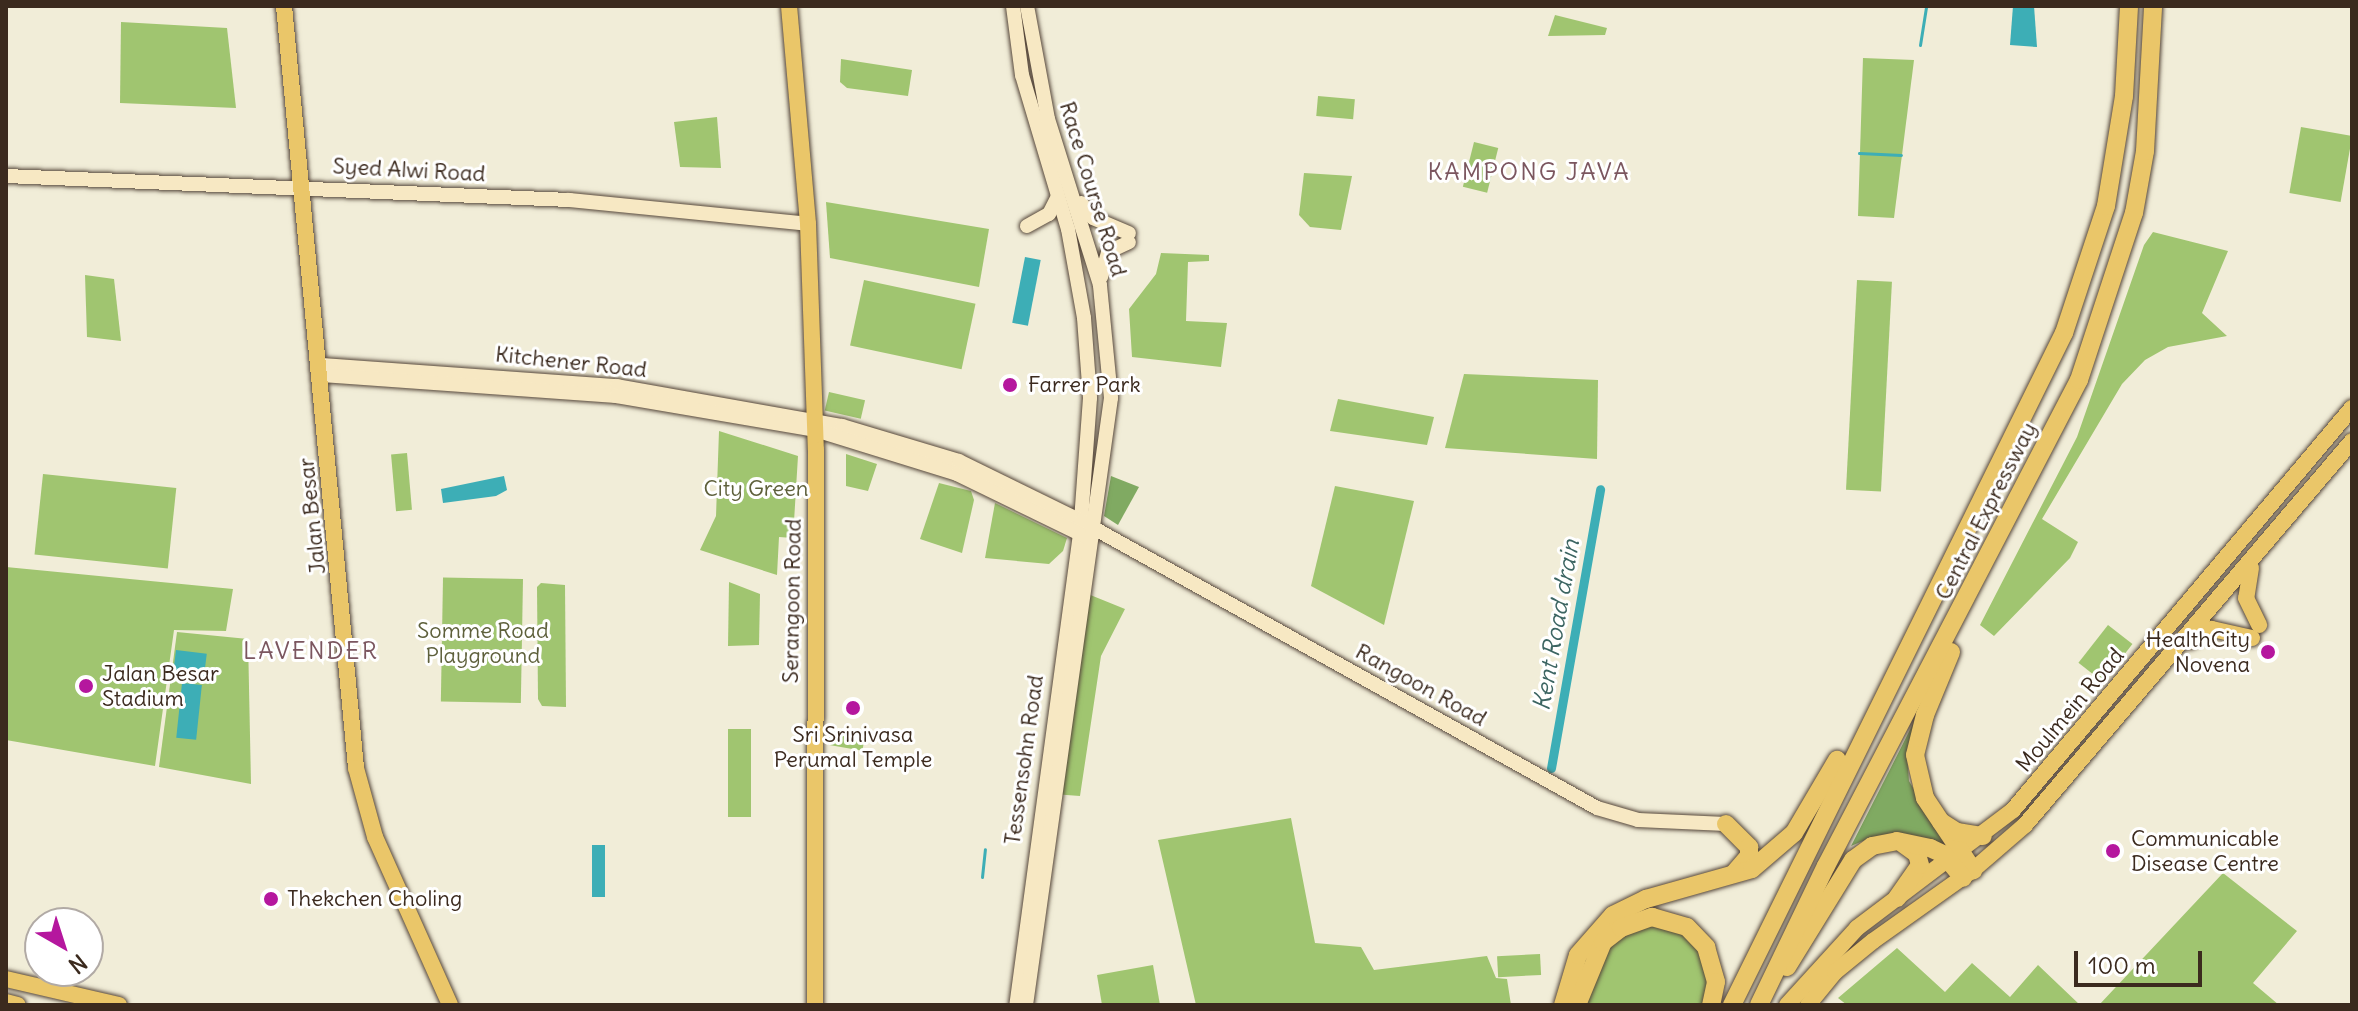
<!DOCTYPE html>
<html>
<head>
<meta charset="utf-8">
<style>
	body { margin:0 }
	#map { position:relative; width:2358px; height:1011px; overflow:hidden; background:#f1edd8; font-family:Delius,sans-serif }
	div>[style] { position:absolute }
	.green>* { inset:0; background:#a0c570; transform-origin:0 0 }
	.forest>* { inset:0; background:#80aa62 }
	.water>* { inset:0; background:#3daeb6; transform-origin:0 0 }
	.stream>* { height:3px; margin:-1.5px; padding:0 1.5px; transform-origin:1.5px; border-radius:1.5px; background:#3daeb6 }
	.canal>* { height:9px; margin:-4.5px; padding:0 4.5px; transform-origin:4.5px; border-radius:4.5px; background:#3daeb6 }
	.roads { filter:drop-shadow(0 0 2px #56473a) drop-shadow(0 0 2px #56473a) }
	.secondary>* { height:14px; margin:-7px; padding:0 7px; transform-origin:7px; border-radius:7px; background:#f7e8c3 }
	.primary>* { height:16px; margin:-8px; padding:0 8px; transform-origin:8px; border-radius:8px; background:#eac669 }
	.highway>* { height:18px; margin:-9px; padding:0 9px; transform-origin:9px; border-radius:9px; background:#eac669 }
	.dots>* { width:22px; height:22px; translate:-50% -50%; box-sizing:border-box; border:4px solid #fff; border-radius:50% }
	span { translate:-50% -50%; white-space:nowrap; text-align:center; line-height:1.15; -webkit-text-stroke:6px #fff; paint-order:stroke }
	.street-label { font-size:22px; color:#3b2a1e }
	.poi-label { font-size:22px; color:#3b2a1e }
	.left { translate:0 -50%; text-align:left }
	.right { translate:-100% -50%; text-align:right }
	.park-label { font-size:22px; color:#5e603b }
	.neighbourhood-label { font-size:24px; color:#7b565f; letter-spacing:2px }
	.water-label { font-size:24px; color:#3c6562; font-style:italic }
	.frame { position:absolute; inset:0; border:8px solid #3b2a1e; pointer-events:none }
	.north { position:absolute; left:24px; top:907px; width:80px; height:80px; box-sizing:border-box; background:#fff; border:2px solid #b1aaa5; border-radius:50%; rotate:141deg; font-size:22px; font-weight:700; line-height:32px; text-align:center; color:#3b2a1e }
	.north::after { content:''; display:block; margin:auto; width:28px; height:36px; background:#b5179e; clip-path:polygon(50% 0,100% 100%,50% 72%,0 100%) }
	.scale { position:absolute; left:2074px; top:951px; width:128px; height:36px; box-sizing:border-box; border:4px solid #3b2a1e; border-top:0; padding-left:10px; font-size:24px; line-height:28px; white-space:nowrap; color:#3b2a1e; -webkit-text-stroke:6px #fff; paint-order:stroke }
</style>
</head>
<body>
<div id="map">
	<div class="green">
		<div style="clip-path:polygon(1555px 15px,1607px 28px,1605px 35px,1548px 36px)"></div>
		<div style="clip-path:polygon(121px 22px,227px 28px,236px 108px,120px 103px)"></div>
		<div style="clip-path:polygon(1863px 58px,1914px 60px,1894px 218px,1858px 216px)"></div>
		<div style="clip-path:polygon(841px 59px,912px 70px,908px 96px,847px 88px,840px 82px)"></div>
		<div style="left:1318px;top:96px;width:37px;height:20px;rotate:5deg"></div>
		<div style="clip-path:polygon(717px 117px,721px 168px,680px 167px,674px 122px)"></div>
		<div style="left:2301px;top:127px;width:52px;height:67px;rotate:10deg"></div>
		<div style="left:1474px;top:142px;width:25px;height:46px;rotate:14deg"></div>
		<div style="clip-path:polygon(1304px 173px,1352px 176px,1341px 230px,1310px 227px,1299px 215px)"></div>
		<div style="clip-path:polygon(826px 202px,989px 229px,979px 287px,830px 258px)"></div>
		<div style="clip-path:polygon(2153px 232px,2228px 251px,2202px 313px,2227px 336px,2168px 347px,2145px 360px,2122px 384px,2042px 519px,2078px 542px,2070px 558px,1994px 636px,1980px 625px,2077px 437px,2144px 245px)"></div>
		<div style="clip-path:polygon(1161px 253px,1209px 255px,1209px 261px,1188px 262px,1186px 321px,1227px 323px,1221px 367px,1132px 357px,1129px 309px,1156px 274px)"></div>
		<div style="clip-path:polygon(85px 275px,114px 279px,121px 341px,87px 337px)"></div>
		<div style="left:864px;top:280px;width:114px;height:67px;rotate:12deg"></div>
		<div style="left:1857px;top:280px;width:35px;height:210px;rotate:3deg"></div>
		<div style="clip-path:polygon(1464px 374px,1598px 380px,1597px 459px,1445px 448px)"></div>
		<div style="left:829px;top:392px;width:37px;height:19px;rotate:13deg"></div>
		<div style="clip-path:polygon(1338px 399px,1434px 417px,1427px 445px,1330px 431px)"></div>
		<div style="clip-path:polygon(719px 431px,798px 456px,793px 538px,779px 537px,777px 575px,700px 550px,716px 516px)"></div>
		<div style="left:407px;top:453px;width:57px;height:16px;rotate:85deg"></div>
		<div style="clip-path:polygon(846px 454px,877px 464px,868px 491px,846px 486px)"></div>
		<div style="left:43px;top:474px;width:134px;height:81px;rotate:6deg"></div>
		<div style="clip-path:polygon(939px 483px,971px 491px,974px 500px,962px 553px,920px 539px)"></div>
		<div style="clip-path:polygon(1335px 486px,1414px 501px,1384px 625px,1311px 586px)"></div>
		<div style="clip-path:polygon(995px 503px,1067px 538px,1063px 551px,1049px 564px,985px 558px)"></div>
		<div style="clip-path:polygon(6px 567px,233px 589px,226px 631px,174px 630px,155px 766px,6px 740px)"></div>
		<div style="left:523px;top:579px;width:124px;height:80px;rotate:91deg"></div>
		<div style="clip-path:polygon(729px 582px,760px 594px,759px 645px,728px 646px)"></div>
		<div style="clip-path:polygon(541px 583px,565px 585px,566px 707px,542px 706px,538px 699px,537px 587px)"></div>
		<div style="clip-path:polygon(1083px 592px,1125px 609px,1101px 656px,1080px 796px,1053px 794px)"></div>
		<div style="left:2108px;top:625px;width:31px;height:48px;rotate:38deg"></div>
		<div style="clip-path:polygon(177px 632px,248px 639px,251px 784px,159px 767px)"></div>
		<div style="left:831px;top:727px;width:35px;height:18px;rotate:10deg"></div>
		<div style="left:728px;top:729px;width:23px;height:88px"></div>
		<div style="clip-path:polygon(1291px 818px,1315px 943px,1361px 947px,1374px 970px,1487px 956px,1496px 978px,1507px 979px,1511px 1005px,1196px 1005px,1158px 840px)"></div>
		<div style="clip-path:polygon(2223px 873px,2297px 931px,2253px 983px,2279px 1005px,2099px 1005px)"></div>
		<div style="clip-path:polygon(1657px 925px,1686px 936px,1699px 952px,1708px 984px,1705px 1005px,1588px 1005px,1585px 993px,1595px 962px,1618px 935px)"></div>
		<div style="clip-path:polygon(1897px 948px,1945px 992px,1972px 963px,2010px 997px,2038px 965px,2080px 1005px,1847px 1005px,1838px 998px)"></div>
		<div style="left:1540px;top:954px;width:21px;height:43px;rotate:87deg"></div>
		<div style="clip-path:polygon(1153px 965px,1160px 1005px,1102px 1005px,1097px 975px)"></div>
	</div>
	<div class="forest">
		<div style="clip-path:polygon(1111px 476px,1139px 487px,1118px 525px,1104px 516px)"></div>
		<div style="clip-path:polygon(1916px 718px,1907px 754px,1909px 781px,1948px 847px,1870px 838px,1851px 846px)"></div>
	</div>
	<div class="water">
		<div style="clip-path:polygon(2013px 6px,2034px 6px,2037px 47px,2010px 45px)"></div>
		<div style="left:1025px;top:257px;width:16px;height:67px;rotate:11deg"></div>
		<div style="clip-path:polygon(504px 476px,507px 490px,496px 496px,443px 503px,441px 489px)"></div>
		<div style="left:176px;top:650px;width:31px;height:23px;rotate:7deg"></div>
		<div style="left:182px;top:683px;width:20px;height:55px;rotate:6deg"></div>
		<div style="left:592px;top:845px;width:13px;height:52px"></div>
	</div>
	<div class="stream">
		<div style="left:1920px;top:45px;width:39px;rotate:-81deg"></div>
		<div style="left:1859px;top:153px;width:42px;rotate:2.7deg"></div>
		<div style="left:982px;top:877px;width:28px;rotate:-84deg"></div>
	</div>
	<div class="canal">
		<div style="left:1551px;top:768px;width:283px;rotate:-80deg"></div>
	</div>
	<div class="roads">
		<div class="secondary">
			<div style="left:1013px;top:6px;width:70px;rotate:82.6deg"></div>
			<div style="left:1022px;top:75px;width:161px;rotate:73.4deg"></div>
			<div style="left:1068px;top:229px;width:90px;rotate:79.8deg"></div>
			<div style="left:1084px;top:318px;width:80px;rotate:85.7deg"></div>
			<div style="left:1090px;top:398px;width:136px;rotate:94.2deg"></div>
			<div style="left:1080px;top:534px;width:475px;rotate:97.7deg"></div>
			<div style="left:6px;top:176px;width:564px;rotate:2.44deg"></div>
			<div style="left:569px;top:200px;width:240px;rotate:5.7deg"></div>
			<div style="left:1081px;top:203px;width:19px;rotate:51deg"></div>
			<div style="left:1093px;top:218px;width:39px;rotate:23deg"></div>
			<div style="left:1027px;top:226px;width:25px;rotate:-29deg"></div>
			<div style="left:1049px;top:214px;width:18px;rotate:-63deg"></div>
			<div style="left:1101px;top:277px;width:26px;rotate:-74deg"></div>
			<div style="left:1108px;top:252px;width:23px;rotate:-25deg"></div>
			<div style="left:322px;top:365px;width:296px;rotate:4.1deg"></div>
			<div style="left:617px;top:386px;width:229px;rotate:10.1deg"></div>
			<div style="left:842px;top:426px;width:122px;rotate:16.7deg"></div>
			<div style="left:959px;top:461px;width:136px;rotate:26.2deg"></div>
			<div style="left:1081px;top:521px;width:590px;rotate:29.08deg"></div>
			<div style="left:1597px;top:808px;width:43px;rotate:16.3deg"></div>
			<div style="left:1638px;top:820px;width:88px;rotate:2.6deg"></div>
			<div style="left:322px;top:375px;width:295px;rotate:4.1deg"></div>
			<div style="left:616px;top:396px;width:202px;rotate:9.7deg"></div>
			<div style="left:815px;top:430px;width:149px;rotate:17.2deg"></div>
			<div style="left:957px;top:474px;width:146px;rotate:26deg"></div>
			<div style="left:1026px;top:1005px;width:613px;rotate:-82.03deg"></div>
			<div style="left:1111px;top:398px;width:114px;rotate:-95.6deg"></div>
			<div style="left:1100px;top:285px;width:174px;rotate:-107.4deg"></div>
			<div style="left:1048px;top:119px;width:115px;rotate:-100.5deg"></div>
		</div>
		<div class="primary">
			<div style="left:284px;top:6px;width:765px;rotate:84.6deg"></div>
			<div style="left:356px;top:768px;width:72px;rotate:74.6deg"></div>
			<div style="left:375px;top:837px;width:184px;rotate:65.9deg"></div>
			<div style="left:789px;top:6px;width:219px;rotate:85deg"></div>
			<div style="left:808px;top:224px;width:226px;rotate:88deg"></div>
			<div style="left:816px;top:450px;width:555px;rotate:90.1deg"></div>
			<div style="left:2251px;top:568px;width:30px;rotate:99deg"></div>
			<div style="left:2246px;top:598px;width:30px;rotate:64deg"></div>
			<div style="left:2190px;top:641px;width:25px;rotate:-29deg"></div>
			<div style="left:2212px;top:629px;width:41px;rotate:12.7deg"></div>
			<div style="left:6px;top:979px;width:116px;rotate:13deg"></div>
			<div style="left:6px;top:1002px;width:12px;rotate:14deg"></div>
			<div style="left:1787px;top:1005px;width:104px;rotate:-47.7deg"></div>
			<div style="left:1857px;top:928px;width:196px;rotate:-37.1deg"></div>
			<div style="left:2013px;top:810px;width:526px;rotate:-49.86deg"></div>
			<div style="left:1808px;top:1005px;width:43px;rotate:-50.7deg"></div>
			<div style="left:1835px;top:972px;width:49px;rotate:-39.2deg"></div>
			<div style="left:1873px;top:941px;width:123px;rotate:-35.4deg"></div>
			<div style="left:1973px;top:870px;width:69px;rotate:-40.9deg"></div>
			<div style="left:2025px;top:825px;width:504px;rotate:-49.58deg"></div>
		</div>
		<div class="highway">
			<div style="left:1951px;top:652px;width:68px;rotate:112.4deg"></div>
			<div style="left:1925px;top:715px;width:41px;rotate:104deg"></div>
			<div style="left:1915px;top:755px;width:44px;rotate:76.9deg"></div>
			<div style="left:1925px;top:798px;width:87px;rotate:56.3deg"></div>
			<div style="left:1941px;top:822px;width:19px;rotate:32deg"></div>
			<div style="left:1957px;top:832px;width:26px;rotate:9deg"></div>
			<div style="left:1726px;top:824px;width:33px;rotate:45deg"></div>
			<div style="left:1749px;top:847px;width:9px;rotate:90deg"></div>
			<div style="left:1749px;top:856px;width:23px;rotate:131deg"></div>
			<div style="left:1897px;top:898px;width:40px;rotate:-55.1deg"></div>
			<div style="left:1920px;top:865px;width:11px;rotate:-105deg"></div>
			<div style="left:1917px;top:854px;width:17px;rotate:-144deg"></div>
			<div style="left:1787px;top:967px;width:126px;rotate:-58.3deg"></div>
			<div style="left:1853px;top:860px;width:24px;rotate:-36deg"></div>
			<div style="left:1872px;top:846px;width:25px;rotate:-11deg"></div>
			<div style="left:1897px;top:841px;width:34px;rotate:12deg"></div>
			<div style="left:1930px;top:848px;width:14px;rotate:25deg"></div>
			<div style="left:1943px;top:854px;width:31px;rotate:50deg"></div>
			<div style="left:1563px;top:1005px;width:52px;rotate:-73.3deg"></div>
			<div style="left:1578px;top:955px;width:53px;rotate:-48.8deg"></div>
			<div style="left:1613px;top:915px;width:37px;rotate:-26deg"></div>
			<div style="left:1646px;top:899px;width:110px;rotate:-15.8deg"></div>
			<div style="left:1752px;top:869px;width:55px;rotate:-40.6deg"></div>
			<div style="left:1794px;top:833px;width:85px;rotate:-59.5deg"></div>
			<div style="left:1577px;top:1005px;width:68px;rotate:-67.6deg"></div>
			<div style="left:1603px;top:942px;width:23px;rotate:-38deg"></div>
			<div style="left:1621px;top:928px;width:33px;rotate:-20deg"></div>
			<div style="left:1652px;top:917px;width:36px;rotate:16deg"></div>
			<div style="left:1687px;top:927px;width:28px;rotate:46deg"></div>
			<div style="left:1706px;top:947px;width:36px;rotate:74deg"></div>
			<div style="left:1716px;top:982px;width:24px;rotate:102deg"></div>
			<div style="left:1732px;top:1005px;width:750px;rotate:-63.71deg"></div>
			<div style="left:2064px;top:333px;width:134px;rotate:-71.7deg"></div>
			<div style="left:2106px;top:206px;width:111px;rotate:-80.7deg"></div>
			<div style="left:2124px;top:96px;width:90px;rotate:-86.8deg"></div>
			<div style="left:1759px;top:1005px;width:154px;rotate:-64.3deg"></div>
			<div style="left:1826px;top:866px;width:548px;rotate:-62.5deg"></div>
			<div style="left:2079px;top:380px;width:176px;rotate:-71.8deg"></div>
			<div style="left:2134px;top:213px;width:63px;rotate:-79.9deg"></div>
			<div style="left:2145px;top:151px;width:145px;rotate:-86.8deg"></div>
		</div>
	</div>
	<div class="dots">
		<div style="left:1010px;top:385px;background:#b5179e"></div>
		<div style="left:2268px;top:652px;background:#b5179e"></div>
		<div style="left:86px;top:686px;background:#b5179e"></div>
		<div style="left:853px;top:708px;background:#b5179e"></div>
		<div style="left:2113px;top:851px;background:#b5179e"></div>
		<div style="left:271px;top:899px;background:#b5179e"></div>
	</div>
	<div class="street-label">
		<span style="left:409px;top:170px;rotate:3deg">Syed Alwi Road</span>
		<span style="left:1093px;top:189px;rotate:73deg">Race Course Road</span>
		<span style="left:571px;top:362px;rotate:6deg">Kitchener Road</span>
		<span style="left:1986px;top:511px;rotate:-63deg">Central Expressway</span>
		<span style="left:312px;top:516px;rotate:-96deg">Jalan Besar</span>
		<span style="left:792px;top:601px;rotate:-89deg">Serangoon Road</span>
		<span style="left:1421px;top:685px;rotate:29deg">Rangoon Road</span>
		<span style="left:2070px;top:710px;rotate:-50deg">Moulmein Road</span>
		<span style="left:1024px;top:760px;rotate:-82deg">Tessensohn Road</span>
	</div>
	<div class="poi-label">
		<span class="left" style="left:1028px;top:385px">Farrer Park</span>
		<span class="right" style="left:2250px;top:652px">HealthCity<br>Novena</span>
		<span class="left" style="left:102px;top:686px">Jalan Besar<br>Stadium</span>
		<span style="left:853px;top:747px">Sri Srinivasa<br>Perumal Temple</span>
		<span class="left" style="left:2131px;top:851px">Communicable<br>Disease Centre</span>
		<span class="left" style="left:287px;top:899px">Thekchen Choling</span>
	</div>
	<div class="park-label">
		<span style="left:756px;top:489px">City Green</span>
		<span style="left:483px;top:643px">Somme Road<br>Playground</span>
	</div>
	<div class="neighbourhood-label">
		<span style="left:1529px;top:172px">KAMPONG JAVA</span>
		<span style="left:311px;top:651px">LAVENDER</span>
	</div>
	<div class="water-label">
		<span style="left:1556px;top:625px;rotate:-80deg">Kent Road drain</span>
	</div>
	<div class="frame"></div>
	<div class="north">N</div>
	<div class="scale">100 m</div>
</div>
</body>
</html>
